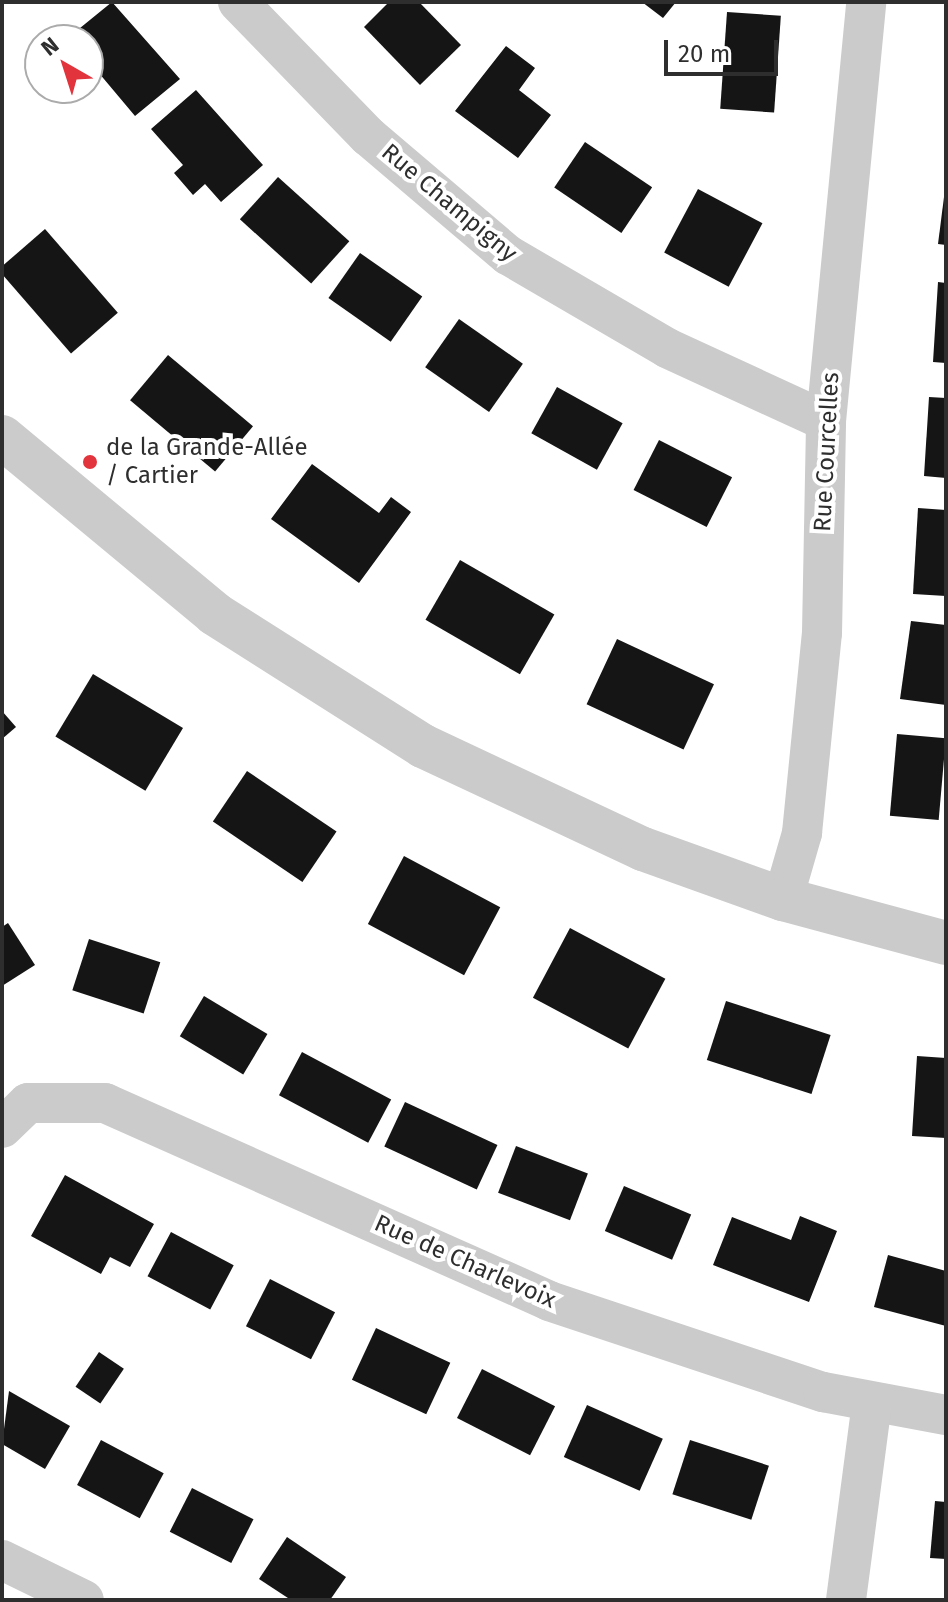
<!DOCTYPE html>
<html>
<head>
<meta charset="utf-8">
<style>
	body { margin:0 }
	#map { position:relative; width:948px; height:1602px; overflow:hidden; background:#fff; font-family:"Fira Sans",sans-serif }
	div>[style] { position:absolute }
	.building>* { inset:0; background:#151515; transform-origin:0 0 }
	.minor>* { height:40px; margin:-20px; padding:0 20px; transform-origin:20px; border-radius:20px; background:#cbcbcb }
	.tertiary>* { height:44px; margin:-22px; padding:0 22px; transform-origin:22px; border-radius:22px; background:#cbcbcb }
	.dots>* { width:22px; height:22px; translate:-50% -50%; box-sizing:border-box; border:4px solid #fff; border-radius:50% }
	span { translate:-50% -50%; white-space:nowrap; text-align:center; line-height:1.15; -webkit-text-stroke:8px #fff; paint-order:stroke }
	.street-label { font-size:24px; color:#2e2e2e }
	.poi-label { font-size:24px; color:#2e2e2e }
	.left { translate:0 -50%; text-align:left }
	.frame { position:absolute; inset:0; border:4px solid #2e2e2e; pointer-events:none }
	.north { position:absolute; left:24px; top:24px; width:80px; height:80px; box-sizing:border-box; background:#fff; border:2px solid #ababab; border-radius:50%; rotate:321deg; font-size:22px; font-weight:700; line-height:32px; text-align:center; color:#2e2e2e }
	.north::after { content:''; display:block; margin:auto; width:28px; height:36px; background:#e2343c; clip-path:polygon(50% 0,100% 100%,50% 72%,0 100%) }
	.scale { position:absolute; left:664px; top:40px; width:114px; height:36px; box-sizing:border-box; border:4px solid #2e2e2e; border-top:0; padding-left:10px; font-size:24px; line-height:28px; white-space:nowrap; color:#2e2e2e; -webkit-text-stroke:6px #fff; paint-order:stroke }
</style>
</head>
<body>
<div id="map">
	<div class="building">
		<div style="clip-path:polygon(112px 2px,180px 79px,135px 116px,88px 60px,88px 40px,69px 37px)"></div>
		<div style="clip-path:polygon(389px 2px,419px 2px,461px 45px,420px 85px,364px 27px)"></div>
		<div style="clip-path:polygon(642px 2px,676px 2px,663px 18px)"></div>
		<div style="left:727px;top:12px;width:54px;height:97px;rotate:4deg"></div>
		<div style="clip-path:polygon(506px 46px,535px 68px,519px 90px,551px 115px,518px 158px,455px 111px)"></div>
		<div style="clip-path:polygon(196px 90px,263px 165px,221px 202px,205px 184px,193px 195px,174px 173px,183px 165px,151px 129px)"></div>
		<div style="left:585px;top:142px;width:81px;height:55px;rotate:34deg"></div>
		<div style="left:278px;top:177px;width:96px;height:57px;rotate:42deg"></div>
		<div style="left:698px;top:189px;width:73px;height:72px;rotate:28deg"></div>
		<div style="clip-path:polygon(944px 197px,946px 198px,946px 245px,938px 244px)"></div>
		<div style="left:45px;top:229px;width:111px;height:62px;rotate:49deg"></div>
		<div style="left:360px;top:253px;width:76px;height:55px;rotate:35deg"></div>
		<div style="clip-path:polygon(938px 282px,946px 283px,946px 363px,933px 362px)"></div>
		<div style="left:459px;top:319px;width:78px;height:59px;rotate:35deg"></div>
		<div style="left:168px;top:355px;width:111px;height:59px;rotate:40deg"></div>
		<div style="left:557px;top:387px;width:75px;height:53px;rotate:29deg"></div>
		<div style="clip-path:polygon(929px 397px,946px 398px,946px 478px,924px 476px)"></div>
		<div style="left:659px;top:440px;width:82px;height:56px;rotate:27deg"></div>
		<div style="clip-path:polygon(312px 464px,379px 513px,391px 497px,411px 512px,359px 583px,271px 519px)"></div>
		<div style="clip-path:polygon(918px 508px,946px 510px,946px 596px,913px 594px)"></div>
		<div style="left:460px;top:560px;width:109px;height:69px;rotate:30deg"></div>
		<div style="clip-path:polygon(911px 621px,946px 625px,946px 705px,900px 699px)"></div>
		<div style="left:617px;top:639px;width:107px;height:72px;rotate:25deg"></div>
		<div style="left:93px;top:674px;width:105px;height:73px;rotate:31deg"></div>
		<div style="clip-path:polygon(2px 711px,16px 727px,2px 739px)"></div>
		<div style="left:897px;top:734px;width:49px;height:82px;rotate:5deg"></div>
		<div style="left:247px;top:771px;width:108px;height:61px;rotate:34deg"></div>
		<div style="left:404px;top:856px;width:109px;height:77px;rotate:28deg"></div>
		<div style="clip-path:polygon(8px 923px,35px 965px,2px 986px,2px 927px)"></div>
		<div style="left:570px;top:928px;width:108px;height:79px;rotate:28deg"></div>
		<div style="left:89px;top:939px;width:75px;height:54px;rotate:18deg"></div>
		<div style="left:204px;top:996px;width:74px;height:47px;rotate:31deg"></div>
		<div style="left:726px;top:1001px;width:110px;height:62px;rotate:18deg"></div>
		<div style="left:302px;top:1052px;width:101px;height:49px;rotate:28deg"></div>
		<div style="clip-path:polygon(917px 1056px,946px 1058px,946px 1138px,912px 1136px)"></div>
		<div style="left:405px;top:1102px;width:102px;height:49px;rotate:25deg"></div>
		<div style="left:516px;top:1146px;width:77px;height:50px;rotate:21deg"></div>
		<div style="clip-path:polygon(65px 1175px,154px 1224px,130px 1267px,110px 1257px,101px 1274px,31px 1236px)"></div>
		<div style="left:624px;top:1186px;width:73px;height:49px;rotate:23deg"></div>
		<div style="clip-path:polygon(800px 1216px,837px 1231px,809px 1302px,713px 1265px,732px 1217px,791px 1240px)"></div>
		<div style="left:171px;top:1232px;width:71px;height:50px;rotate:28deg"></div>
		<div style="clip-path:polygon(888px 1255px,946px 1271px,946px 1326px,874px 1307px)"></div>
		<div style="left:270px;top:1279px;width:73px;height:53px;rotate:27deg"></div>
		<div style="left:376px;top:1328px;width:82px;height:57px;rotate:25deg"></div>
		<div style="left:99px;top:1352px;width:30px;height:42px;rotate:34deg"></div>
		<div style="left:482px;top:1369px;width:82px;height:55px;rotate:27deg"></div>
		<div style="clip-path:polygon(9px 1391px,70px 1426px,45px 1469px,2px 1444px)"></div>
		<div style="left:587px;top:1405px;width:83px;height:57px;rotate:24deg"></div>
		<div style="left:101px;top:1440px;width:71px;height:51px;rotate:28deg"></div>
		<div style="left:690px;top:1440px;width:83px;height:57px;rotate:18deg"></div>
		<div style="left:192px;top:1488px;width:69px;height:49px;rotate:27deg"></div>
		<div style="clip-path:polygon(935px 1501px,946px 1502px,946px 1559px,930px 1558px)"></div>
		<div style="clip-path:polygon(287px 1537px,346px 1577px,330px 1600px,291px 1600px,259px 1579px)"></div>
	</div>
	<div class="minor">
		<div style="left:238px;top:2px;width:187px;rotate:45.9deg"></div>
		<div style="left:368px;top:136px;width:184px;rotate:40.4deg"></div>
		<div style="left:508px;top:255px;width:184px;rotate:30.3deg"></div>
		<div style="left:667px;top:348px;width:175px;rotate:24.7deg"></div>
		<div style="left:783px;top:899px;width:69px;rotate:-73.9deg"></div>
		<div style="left:802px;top:833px;width:201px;rotate:-84.3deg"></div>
		<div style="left:822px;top:633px;width:212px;rotate:-88.9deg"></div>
		<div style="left:826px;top:421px;width:421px;rotate:-84.5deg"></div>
		<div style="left:2px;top:1128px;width:36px;rotate:-44deg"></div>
		<div style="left:28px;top:1103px;width:77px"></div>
		<div style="left:105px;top:1103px;width:486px;rotate:24deg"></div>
		<div style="left:549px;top:1301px;width:289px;rotate:18.4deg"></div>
		<div style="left:823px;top:1392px;width:125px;rotate:10.6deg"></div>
		<div style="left:2px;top:1560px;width:91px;rotate:26deg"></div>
		<div style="left:846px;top:1600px;width:199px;rotate:-82.5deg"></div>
	</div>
	<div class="tertiary">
		<div style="left:2px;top:437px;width:277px;rotate:39.7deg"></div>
		<div style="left:215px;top:614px;width:246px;rotate:32.4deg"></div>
		<div style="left:423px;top:746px;width:243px;rotate:25.1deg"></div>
		<div style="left:643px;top:849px;width:149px;rotate:19.7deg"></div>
		<div style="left:783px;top:899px;width:169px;rotate:15.1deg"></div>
	</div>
	<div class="dots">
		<div style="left:90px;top:462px;background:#e2343c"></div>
	</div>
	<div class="street-label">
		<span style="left:449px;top:203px;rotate:40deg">Rue Champigny</span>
		<span style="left:827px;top:452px;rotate:-87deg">Rue Courcelles</span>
		<span style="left:465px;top:1262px;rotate:24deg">Rue de Charlevoix</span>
	</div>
	<div class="poi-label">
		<span class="left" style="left:106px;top:462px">de la Grande-Allée<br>/ Cartier</span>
	</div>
	<div class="frame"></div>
	<div class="north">N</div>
	<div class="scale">20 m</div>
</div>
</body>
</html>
